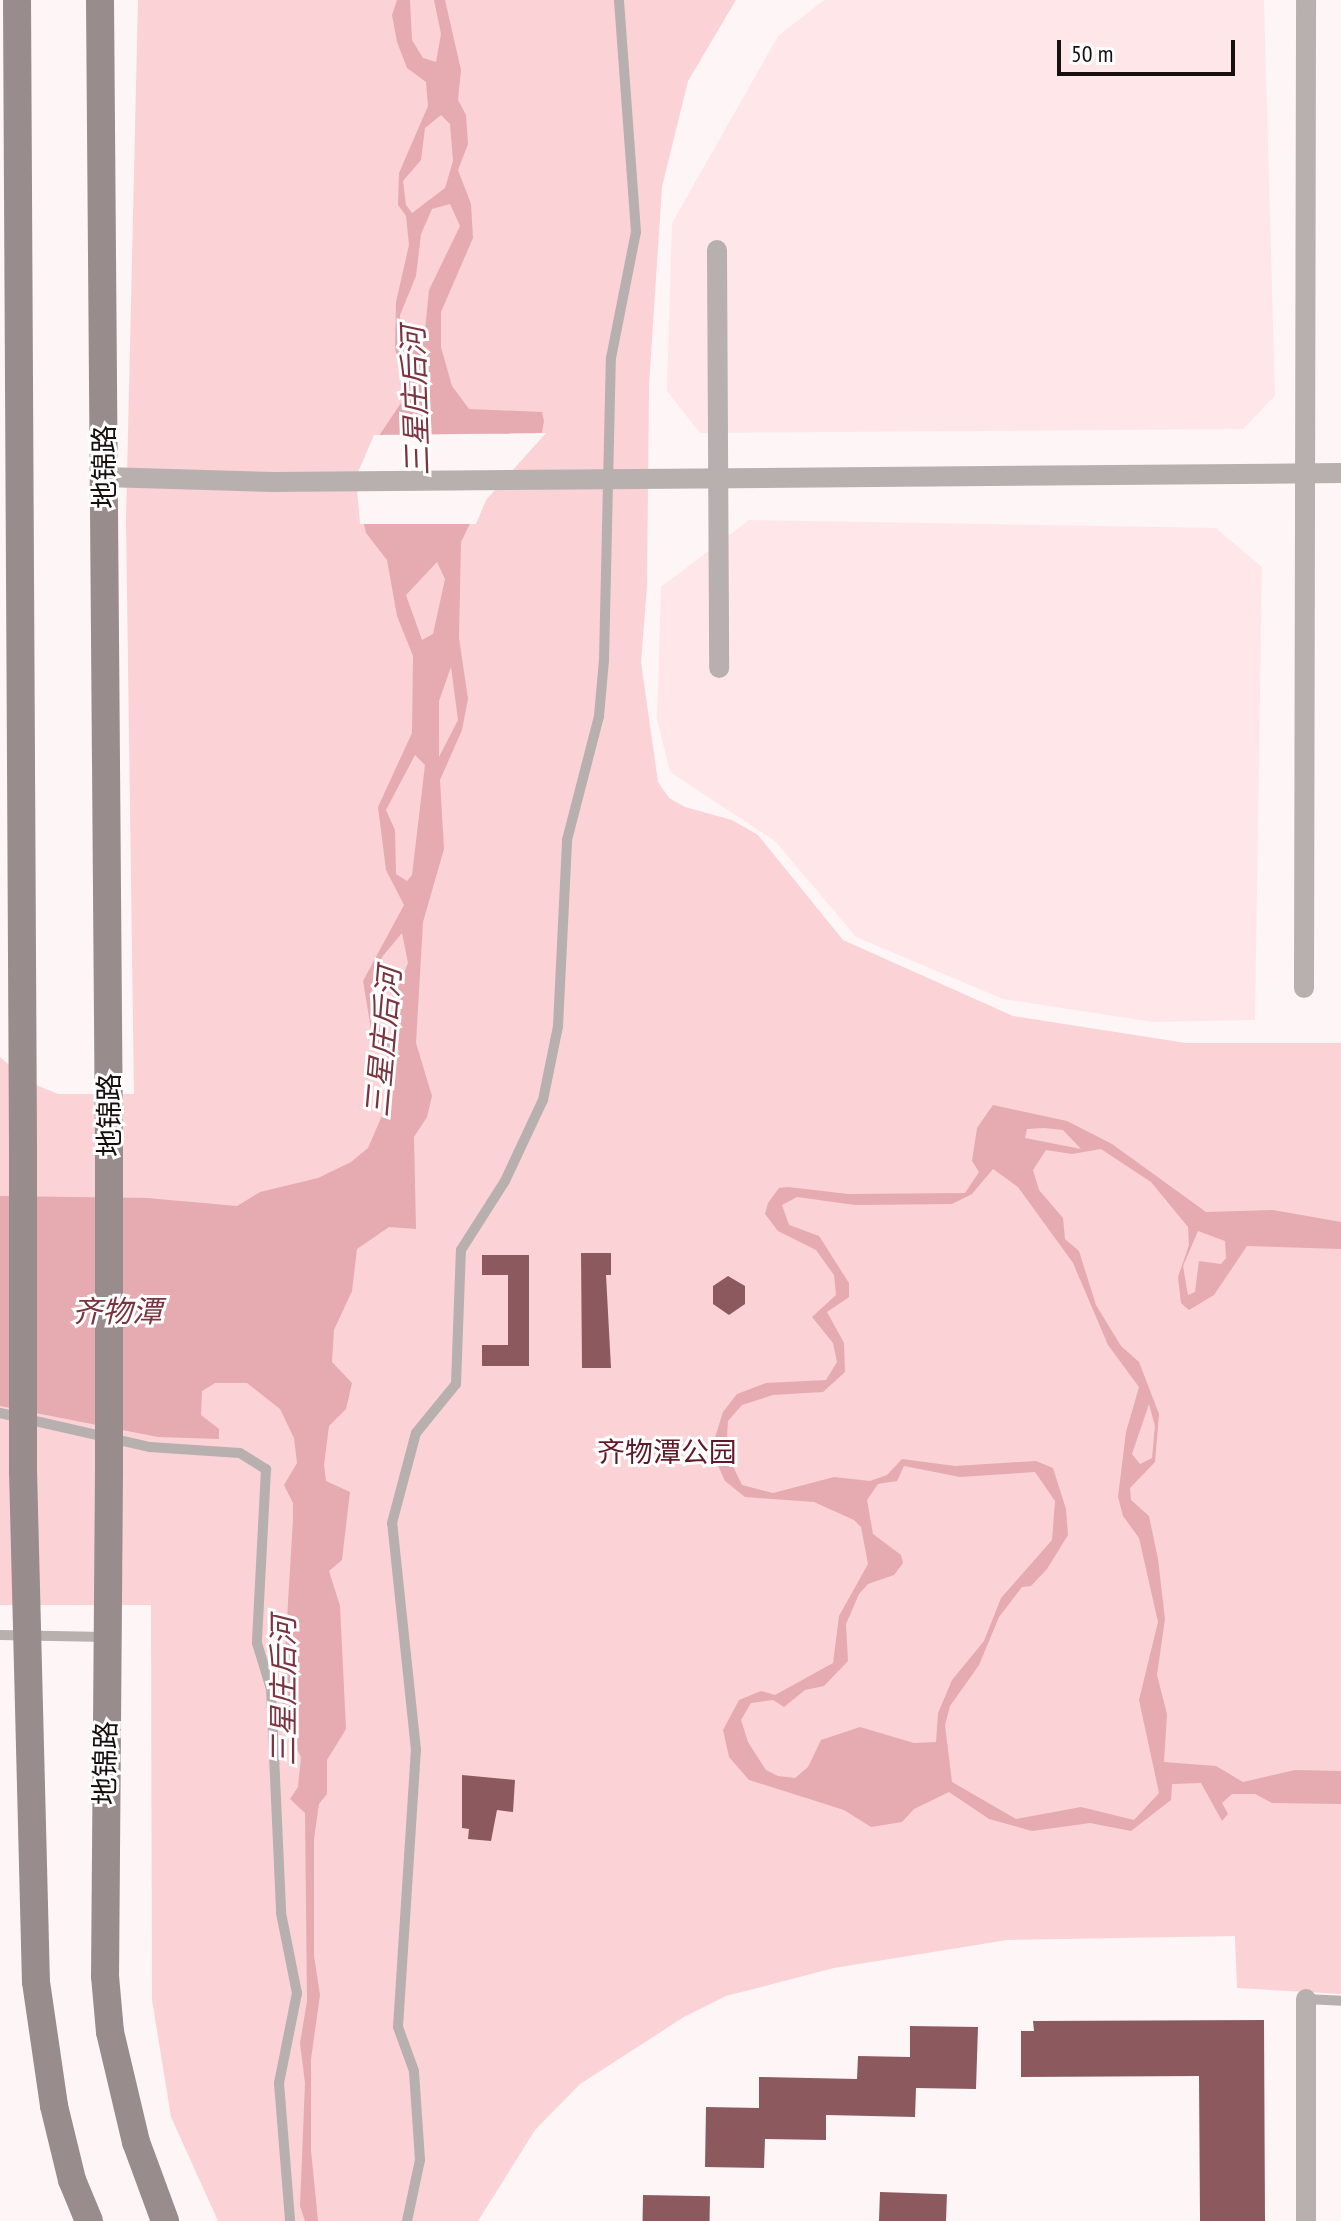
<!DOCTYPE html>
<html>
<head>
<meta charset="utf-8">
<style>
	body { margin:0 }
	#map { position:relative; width:1341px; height:2221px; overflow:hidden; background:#fef5f6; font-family:"PT Sans Narrow","Noto Sans SC",sans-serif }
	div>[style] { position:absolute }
	.built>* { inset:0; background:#ffe7e9 }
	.green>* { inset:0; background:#fbd2d6 }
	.water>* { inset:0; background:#e5abb0 }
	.pier>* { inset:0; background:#fef5f6 }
	.building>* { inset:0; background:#8c595e; transform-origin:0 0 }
	.lane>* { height:10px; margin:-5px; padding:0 5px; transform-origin:5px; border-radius:5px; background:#b8afaf }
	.street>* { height:20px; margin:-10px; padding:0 10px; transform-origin:10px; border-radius:10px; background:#b8afaf }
	.secondary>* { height:28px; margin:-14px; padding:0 14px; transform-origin:14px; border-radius:14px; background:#988c8c }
	.secondary-bridge>* { height:28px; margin:-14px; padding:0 14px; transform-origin:14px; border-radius:14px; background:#988c8c }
	span { translate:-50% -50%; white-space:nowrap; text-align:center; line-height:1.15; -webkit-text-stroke:6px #fff; paint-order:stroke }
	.street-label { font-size:28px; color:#171011 }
	.park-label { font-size:28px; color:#5e1a28 }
	.water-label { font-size:30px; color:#7b343f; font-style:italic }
	.scale { position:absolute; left:1057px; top:40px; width:178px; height:36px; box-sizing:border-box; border:4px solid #171011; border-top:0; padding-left:10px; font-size:24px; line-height:28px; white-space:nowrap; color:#171011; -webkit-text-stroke:6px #fff; paint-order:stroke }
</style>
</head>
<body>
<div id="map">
	<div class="built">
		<div style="clip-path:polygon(824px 0,1264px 0,1275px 396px,1243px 429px,700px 433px,667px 391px,672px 223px,778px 36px)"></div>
		<div style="clip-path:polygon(749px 520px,1216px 528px,1262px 567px,1255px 1020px,1153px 1022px,1003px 999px,856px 937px,775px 841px,670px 772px,657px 719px,661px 587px)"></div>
	</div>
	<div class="green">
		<div style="clip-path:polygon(138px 0,736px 0,688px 81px,662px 187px,649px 385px,647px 586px,641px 662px,658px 782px,669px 798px,685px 807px,732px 820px,758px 835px,843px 940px,1013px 1016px,1186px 1043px,1341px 1043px,1341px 1994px,1237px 1988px,1235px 1936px,1007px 1940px,834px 1968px,726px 1996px,684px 2017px,580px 2084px,535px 2130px,478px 2221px,218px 2221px,171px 2117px,152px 2000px,151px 1605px,0 1605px,0 1057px,31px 1083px,58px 1094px,134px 1094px,126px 520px)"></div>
	</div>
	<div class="water">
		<div style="clip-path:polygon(evenodd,397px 0,410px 0,412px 40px,423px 58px,436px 62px,441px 34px,434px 0,445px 0,461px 70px,458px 100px,466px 115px,468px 144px,458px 170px,471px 204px,473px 238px,441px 312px,441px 347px,452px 386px,469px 409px,542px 412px,544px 421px,541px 438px,483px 497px,461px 542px,459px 638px,468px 699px,462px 730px,440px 780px,444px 849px,423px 922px,416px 1043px,432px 1096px,427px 1117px,414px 1137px,416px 1229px,389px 1227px,357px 1249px,352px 1291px,334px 1330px,332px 1362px,352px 1383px,346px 1409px,329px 1426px,324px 1465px,326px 1481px,350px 1492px,342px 1560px,329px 1571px,340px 1606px,346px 1729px,327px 1760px,327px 1794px,319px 1804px,314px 1839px,314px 1956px,320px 1995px,311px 2059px,311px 2150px,318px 2221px,305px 2221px,300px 2206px,305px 2083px,300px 2043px,307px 2001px,305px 1813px,290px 1799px,298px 1787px,301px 1757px,283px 1722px,282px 1702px,293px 1519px,293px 1503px,284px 1485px,297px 1463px,294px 1438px,280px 1409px,247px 1383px,215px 1383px,202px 1391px,201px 1415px,219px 1429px,219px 1439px,158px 1437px,0 1406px,0 1196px,147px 1198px,237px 1206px,260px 1192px,318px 1178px,351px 1162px,368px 1148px,384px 1111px,391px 1062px,372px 1035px,363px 981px,404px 905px,386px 870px,378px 807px,412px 733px,413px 656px,397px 616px,387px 560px,366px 533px,360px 509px,368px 452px,405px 397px,395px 348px,396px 302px,409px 245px,406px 216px,398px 205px,399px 173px,428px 106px,426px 82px,407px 68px,397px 42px,392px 15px,397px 0,441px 115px,450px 124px,453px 161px,445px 188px,412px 213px,406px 205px,403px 181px,421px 160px,425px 128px,441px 115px,397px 0,450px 204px,460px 226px,429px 290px,425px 330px,410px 334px,400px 326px,400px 315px,416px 276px,421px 234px,432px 209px,450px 204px,397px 0,437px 562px,445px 579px,433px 634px,422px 640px,406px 595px,437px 562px,397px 0,451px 667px,458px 720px,439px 757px,439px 701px,451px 667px,397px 0,415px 755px,425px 765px,412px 875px,407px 881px,396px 874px,395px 830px,386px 810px,415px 755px,397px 0,402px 933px,408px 963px,391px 1005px,399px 1054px,375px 1017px,371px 993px,382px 957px,402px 933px)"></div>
		<div style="clip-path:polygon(evenodd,993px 1105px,1067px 1121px,1112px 1144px,1206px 1212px,1273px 1210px,1341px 1222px,1341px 1249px,1247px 1246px,1214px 1295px,1189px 1310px,1181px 1303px,1178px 1277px,1189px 1245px,1188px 1227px,1151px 1182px,1101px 1149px,1072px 1154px,1046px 1150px,1033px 1170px,1039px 1190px,1063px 1218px,1065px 1239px,1079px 1251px,1096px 1305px,1121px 1346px,1139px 1362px,1159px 1414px,1155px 1462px,1130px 1488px,1131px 1500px,1149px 1516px,1158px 1559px,1165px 1619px,1157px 1675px,1167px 1714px,1164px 1762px,1216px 1766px,1243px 1782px,1295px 1770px,1341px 1771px,1341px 1804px,1272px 1803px,1255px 1794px,1232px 1794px,1222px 1803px,1228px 1814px,1222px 1821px,1201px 1783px,1172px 1784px,1171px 1800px,1131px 1831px,1090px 1823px,1032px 1831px,989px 1819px,949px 1792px,914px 1809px,902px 1822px,871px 1827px,844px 1810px,749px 1780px,729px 1757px,723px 1730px,739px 1700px,761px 1691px,775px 1695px,833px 1663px,839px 1616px,868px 1564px,861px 1527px,854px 1520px,814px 1502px,745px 1497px,725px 1481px,711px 1450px,723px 1412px,737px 1394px,766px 1383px,826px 1380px,837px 1362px,833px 1343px,812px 1317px,836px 1295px,834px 1275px,816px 1250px,778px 1231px,765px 1214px,768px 1203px,779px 1188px,788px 1187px,848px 1194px,965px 1193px,979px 1172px,972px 1161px,977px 1128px,993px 1105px,1044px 1128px,1063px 1130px,1081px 1149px,1025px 1138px,1027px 1129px,1044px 1128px,993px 1105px,993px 1169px,1018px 1187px,1073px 1263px,1108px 1345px,1139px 1387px,1126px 1432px,1118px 1497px,1123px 1516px,1139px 1538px,1158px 1622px,1139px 1700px,1159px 1793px,1134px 1820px,1081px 1807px,1016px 1819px,952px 1782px,945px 1725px,950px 1706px,979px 1665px,999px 1617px,1022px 1587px,1031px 1586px,1047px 1569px,1068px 1535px,1066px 1509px,1053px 1468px,1036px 1461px,955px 1466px,902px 1459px,887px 1475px,870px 1481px,834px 1477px,773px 1493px,742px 1485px,726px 1452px,728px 1421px,742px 1405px,773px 1395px,823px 1392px,845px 1372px,844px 1343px,827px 1312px,849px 1297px,849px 1283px,819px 1236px,789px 1225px,782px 1205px,797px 1197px,855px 1205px,952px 1204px,972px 1194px,993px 1169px,993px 1105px,1198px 1231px,1225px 1241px,1226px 1258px,1221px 1264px,1199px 1261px,1195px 1292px,1188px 1295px,1183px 1266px,1198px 1231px,993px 1105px,1149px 1404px,1155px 1426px,1152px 1458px,1140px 1464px,1132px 1454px,1149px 1404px,993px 1105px,904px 1466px,960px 1477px,1035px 1472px,1055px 1501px,1052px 1540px,1001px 1598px,984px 1641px,952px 1680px,938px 1713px,936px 1742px,914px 1743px,860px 1727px,821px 1740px,808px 1767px,795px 1778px,778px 1776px,766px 1770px,748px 1742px,741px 1720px,751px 1703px,773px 1700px,784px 1707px,805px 1690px,824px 1686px,848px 1661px,846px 1624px,859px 1594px,868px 1584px,894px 1575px,903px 1563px,901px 1555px,873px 1534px,867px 1500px,878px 1484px,897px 1481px,904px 1466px)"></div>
	</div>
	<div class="pier">
		<div style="clip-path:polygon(546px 433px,486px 500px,476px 524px,360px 524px,356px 477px,374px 435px)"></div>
	</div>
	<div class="building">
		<div style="clip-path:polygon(581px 1253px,611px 1253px,611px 1275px,606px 1275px,611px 1368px,582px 1368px)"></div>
		<div style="clip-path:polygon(482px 1255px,529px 1255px,529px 1366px,482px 1366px,482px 1345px,508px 1345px,508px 1275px,482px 1275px)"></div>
		<div style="clip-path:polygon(728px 1276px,745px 1286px,745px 1304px,729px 1315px,713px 1304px,713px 1286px)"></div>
		<div style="clip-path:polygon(462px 1775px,515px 1780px,513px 1812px,497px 1810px,491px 1841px,468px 1839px,469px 1829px,462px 1828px)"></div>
		<div style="clip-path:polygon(1264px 2020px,1265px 2221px,1200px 2221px,1199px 2076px,1021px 2077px,1021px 2031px,1034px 2031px,1033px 2021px)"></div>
		<div style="clip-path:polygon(910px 2026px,978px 2027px,976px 2089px,916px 2088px,915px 2117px,826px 2115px,826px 2140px,765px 2139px,764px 2168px,705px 2167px,706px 2107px,759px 2108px,759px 2077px,857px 2079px,858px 2056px,910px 2057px)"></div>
		<div style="left:880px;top:2192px;width:67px;height:29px;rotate:2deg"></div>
		<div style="left:643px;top:2195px;width:67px;height:26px;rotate:1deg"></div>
	</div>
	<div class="lane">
		<div style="left:0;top:1413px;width:154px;rotate:12.8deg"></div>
		<div style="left:150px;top:1447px;width:90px;rotate:3.8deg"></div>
		<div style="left:240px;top:1453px;width:31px;rotate:32deg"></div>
		<div style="left:266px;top:1469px;width:174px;rotate:93deg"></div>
		<div style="left:257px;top:1643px;width:48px;rotate:73.1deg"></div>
		<div style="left:271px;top:1689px;width:224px;rotate:87.4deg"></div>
		<div style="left:281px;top:1913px;width:82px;rotate:78.7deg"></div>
		<div style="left:297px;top:1993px;width:92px;rotate:101.3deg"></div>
		<div style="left:279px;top:2083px;width:138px;rotate:85.4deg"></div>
		<div style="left:0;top:1635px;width:106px;rotate:1.1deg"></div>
		<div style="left:1306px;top:1999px;width:35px;rotate:3deg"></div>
		<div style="left:407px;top:2221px;width:62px;rotate:-78deg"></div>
		<div style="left:420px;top:2160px;width:89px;rotate:-93.9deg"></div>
		<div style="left:414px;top:2071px;width:47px;rotate:-110deg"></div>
		<div style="left:398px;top:2027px;width:278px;rotate:-86.3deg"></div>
		<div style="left:416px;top:1750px;width:228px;rotate:-96deg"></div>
		<div style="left:392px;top:1523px;width:93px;rotate:-75.1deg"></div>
		<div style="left:416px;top:1433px;width:63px;rotate:-50.8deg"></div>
		<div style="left:456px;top:1384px;width:134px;rotate:-87.9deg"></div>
		<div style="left:461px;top:1250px;width:82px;rotate:-57.5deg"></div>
		<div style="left:505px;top:1181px;width:89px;rotate:-64.9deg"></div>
		<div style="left:543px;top:1100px;width:76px;rotate:-78.5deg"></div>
		<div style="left:558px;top:1026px;width:186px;rotate:-87.2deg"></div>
		<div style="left:567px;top:840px;width:128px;rotate:-75.5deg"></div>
		<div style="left:599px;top:716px;width:56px;rotate:-84.9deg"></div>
		<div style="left:604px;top:660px;width:302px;rotate:-88.7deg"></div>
		<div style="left:611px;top:358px;width:128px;rotate:-78.8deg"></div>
		<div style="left:636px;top:232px;width:233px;rotate:-94.2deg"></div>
	</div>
	<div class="street">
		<div style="left:717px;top:250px;width:418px;rotate:89.7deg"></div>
		<div style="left:104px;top:477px;width:169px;rotate:1.7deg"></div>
		<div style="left:273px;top:482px;width:1068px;rotate:-0.48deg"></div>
		<div style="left:1304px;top:988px;width:988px;rotate:-89.88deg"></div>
		<div style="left:1306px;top:1999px;width:222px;rotate:90deg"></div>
	</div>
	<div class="secondary">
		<div style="left:17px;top:0;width:1147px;rotate:89.7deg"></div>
		<div style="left:100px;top:0;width:1149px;rotate:89.55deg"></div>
		<div style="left:23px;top:1470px;width:512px;rotate:88.55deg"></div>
		<div style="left:36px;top:1982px;width:125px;rotate:81.7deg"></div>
		<div style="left:54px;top:2106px;width:76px;rotate:76.3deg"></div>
		<div style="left:72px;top:2180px;width:44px;rotate:67.5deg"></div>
		<div style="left:109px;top:1471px;width:505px;rotate:90.45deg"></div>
		<div style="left:105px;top:1976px;width:56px;rotate:84.9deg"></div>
		<div style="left:110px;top:2032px;width:113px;rotate:76.7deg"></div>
		<div style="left:136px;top:2142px;width:84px;rotate:69.8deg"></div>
	</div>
	<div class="secondary-bridge">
		<div style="left:23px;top:1147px;width:323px;rotate:90deg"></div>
		<div style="left:109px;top:1149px;width:322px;rotate:90deg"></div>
	</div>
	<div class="street-label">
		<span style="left:104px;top:467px;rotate:-90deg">地锦路</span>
		<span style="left:109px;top:1115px;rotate:-90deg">地锦路</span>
		<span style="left:105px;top:1763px;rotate:-89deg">地锦路</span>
	</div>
	<div class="park-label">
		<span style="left:667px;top:1452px">齐物潭公园</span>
	</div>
	<div class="water-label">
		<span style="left:415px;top:401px;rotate:-92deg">三星庄后河</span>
		<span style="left:383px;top:1042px;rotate:-85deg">三星庄后河</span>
		<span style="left:117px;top:1311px">齐物潭</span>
		<span style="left:283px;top:1691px;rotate:-90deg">三星庄后河</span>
	</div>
	<div class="scale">50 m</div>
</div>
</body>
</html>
